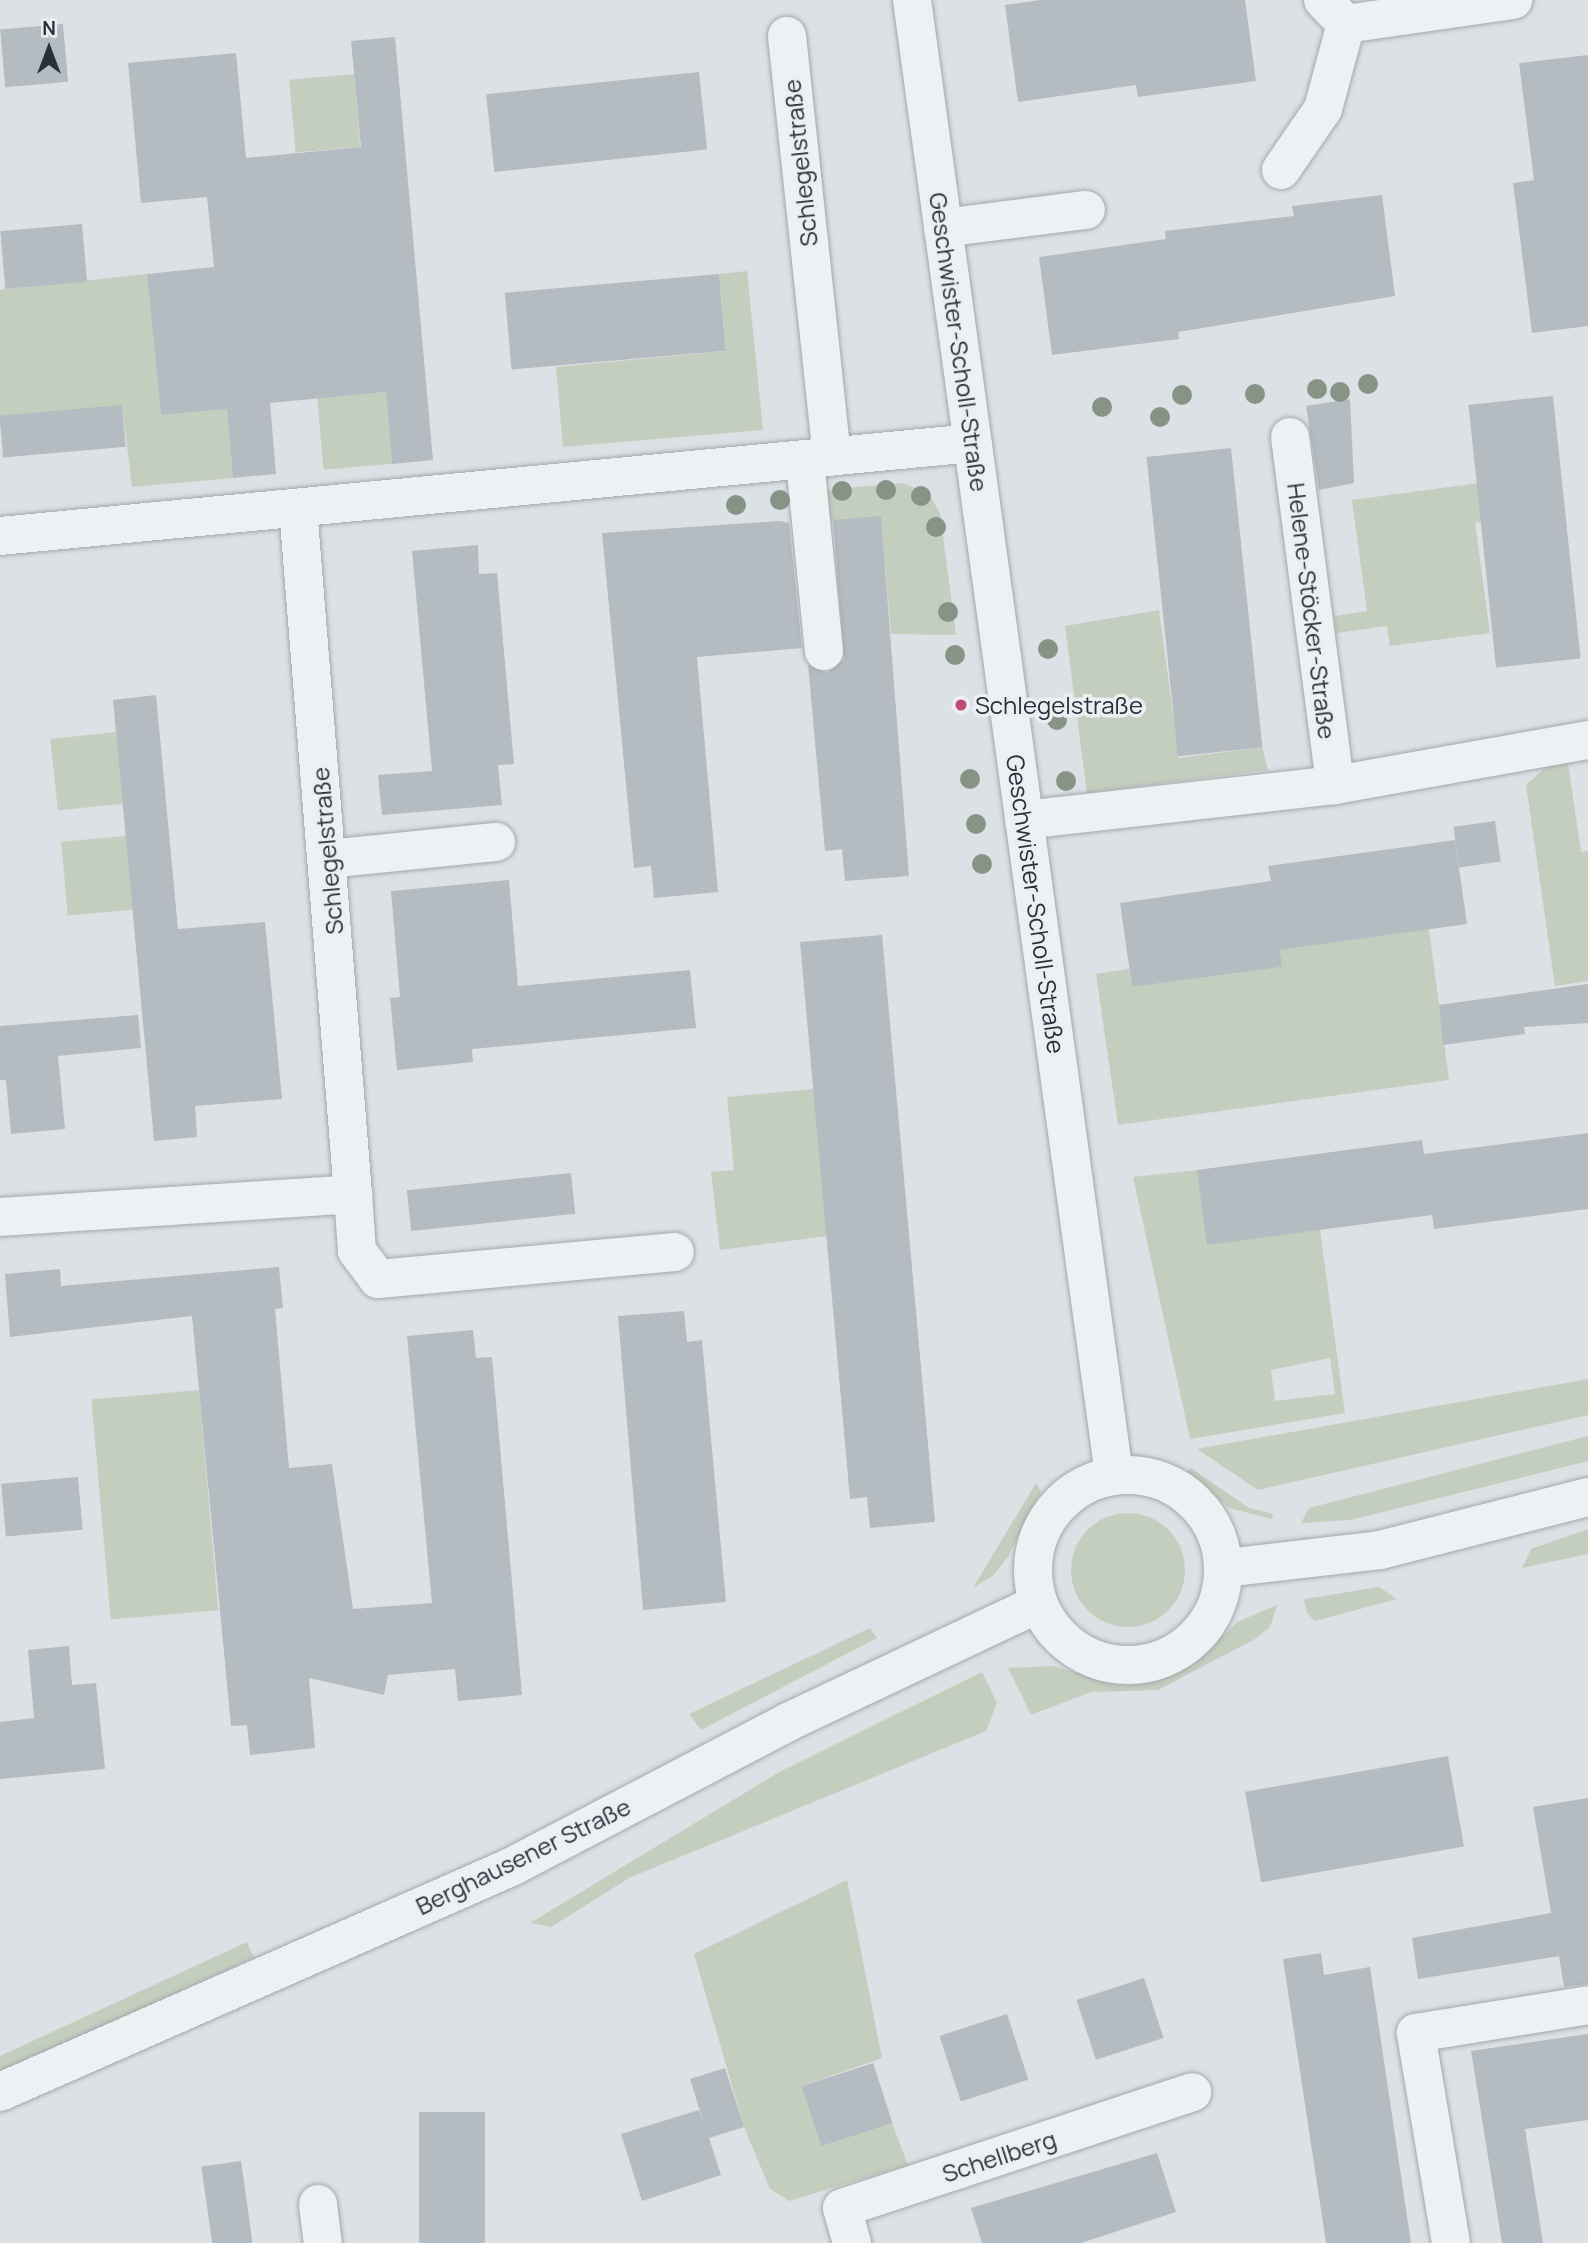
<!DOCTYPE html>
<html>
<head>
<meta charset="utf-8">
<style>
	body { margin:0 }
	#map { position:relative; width:1588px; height:2243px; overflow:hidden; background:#dce1e5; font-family:Manrope,sans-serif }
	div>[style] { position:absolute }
	.green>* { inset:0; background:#c4cebe; transform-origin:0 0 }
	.round { border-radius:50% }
	.building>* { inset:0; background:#b4bbc1; transform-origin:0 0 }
	.roads { filter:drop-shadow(0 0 2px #a2a9ae) drop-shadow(0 0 2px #a2a9ae) }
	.minor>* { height:38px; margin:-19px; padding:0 19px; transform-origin:19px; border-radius:19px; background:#eef1f3 }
	.minor>.ring { margin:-19px; padding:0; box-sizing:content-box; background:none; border:38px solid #eef1f3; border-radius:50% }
	.trees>* { width:20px; height:20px; margin:-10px; border-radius:50%; background:#869385 }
	.dots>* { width:19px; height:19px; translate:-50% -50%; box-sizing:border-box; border:4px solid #ebeff3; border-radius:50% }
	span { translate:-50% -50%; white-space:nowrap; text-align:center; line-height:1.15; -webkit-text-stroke:7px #ebeff3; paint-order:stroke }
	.street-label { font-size:24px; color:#273139 }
	.poi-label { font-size:24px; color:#273139 }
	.left { translate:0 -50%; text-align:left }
	.north { position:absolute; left:14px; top:14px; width:70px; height:70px; -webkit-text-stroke:5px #ebeff3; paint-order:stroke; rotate:0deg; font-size:19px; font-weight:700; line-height:28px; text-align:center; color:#273139 }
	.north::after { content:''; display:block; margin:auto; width:24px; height:32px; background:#273139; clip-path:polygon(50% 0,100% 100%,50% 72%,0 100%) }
</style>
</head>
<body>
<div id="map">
	<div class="green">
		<div style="left:354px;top:74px;width:73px;height:65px;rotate:85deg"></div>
		<div style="clip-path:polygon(747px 271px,763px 430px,563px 447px,556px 367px,726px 351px,719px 274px)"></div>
		<div style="clip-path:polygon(147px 274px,161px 415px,227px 409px,233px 478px,132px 487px,122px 406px,0 417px,0 290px)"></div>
		<div style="left:386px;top:392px;width:72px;height:69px;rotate:85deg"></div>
		<div style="clip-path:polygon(902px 483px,928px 493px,940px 513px,956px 635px,891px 634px,881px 517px,827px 521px,824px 490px)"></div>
		<div style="clip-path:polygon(1479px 483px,1484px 521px,1475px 523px,1490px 633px,1390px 646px,1387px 626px,1337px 633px,1334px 616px,1367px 611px,1352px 500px)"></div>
		<div style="clip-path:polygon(1159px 610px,1179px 758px,1262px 747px,1268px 770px,1087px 793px,1065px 626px)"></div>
		<div style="left:116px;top:732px;width:72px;height:66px;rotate:84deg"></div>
		<div style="clip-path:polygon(1566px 749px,1581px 852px,1588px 851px,1588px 981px,1555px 986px,1526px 785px)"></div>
		<div style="left:126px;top:836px;width:74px;height:65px;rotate:85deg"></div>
		<div style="clip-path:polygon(1429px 929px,1449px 1080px,1118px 1125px,1096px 974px,1129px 969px,1132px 987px,1282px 967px,1280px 950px)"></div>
		<div style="clip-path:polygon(813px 1089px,843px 1234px,720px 1250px,711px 1172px,734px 1170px,727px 1097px)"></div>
		<div style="clip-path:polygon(evenodd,1197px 1170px,1320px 1230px,1345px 1413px,1190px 1439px,1133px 1177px,1197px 1170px,1330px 1358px,1335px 1394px,1275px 1401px,1271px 1370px,1330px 1358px)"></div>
		<div style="clip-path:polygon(1588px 1379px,1588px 1415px,1258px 1490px,1197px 1449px)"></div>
		<div style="left:199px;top:1390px;width:221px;height:108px;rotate:85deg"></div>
		<div style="clip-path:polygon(1588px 1436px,1588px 1461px,1351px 1520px,1301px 1523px,1309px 1508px)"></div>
		<div style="clip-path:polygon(1191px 1468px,1249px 1508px,1273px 1514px,1272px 1519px,1229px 1508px,1186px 1472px)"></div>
		<div style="clip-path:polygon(1036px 1483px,1041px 1492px,1009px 1555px,994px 1575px,973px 1588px)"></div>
		<div class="round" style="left:1071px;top:1513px;width:114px;height:114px"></div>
		<div style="clip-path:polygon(1588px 1529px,1588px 1554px,1522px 1568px,1531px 1549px)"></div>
		<div style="clip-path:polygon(1379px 1587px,1397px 1599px,1315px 1621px,1307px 1613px,1304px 1599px)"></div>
		<div style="clip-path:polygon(1277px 1605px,1270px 1627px,1255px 1639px,1158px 1690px,1091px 1692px,1031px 1715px,1008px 1668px,1053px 1666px,1123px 1686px,1155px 1682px,1200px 1659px,1237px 1622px)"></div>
		<div style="clip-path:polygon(870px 1628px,877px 1638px,701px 1730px,689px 1714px)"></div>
		<div style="clip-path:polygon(982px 1672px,997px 1703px,986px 1731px,629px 1878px,551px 1927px,530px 1923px,781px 1771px)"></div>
		<div style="clip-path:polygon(847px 1880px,882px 2058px,802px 2086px,821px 2145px,892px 2123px,908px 2165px,789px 2201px,770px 2189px,744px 2127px,694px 1954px)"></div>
		<div style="clip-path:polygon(247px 1942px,254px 1958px,0 2072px,0 2056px)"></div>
	</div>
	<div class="building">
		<div style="clip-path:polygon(1040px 0,1245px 0,1256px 81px,1138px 97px,1136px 85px,1018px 102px,1005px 5px)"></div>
		<div style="left:63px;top:24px;width:58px;height:63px;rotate:85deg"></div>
		<div style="clip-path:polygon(395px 37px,433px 460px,392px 464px,386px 392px,270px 403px,276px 474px,233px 478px,227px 409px,161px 415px,147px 274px,214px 267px,207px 197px,141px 203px,128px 63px,236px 53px,246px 158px,361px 147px,351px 41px)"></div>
		<div style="clip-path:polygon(1588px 55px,1588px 326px,1532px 333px,1513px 183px,1534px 180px,1519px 63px)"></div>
		<div style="left:699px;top:72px;width:78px;height:214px;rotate:84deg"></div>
		<div style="clip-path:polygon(1382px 195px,1395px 296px,1178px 332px,1179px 339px,1052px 355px,1039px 257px,1166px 239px,1165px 231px,1294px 216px,1292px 206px)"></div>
		<div style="left:82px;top:224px;width:58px;height:82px;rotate:85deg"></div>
		<div style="left:719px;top:274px;width:77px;height:215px;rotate:85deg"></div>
		<div style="left:1553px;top:396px;width:264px;height:85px;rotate:84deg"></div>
		<div style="clip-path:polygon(1350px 399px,1354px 483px,1319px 490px,1306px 406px)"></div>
		<div style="left:122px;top:405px;width:42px;height:123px;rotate:85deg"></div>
		<div style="left:1231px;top:448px;width:301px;height:85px;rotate:84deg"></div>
		<div style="clip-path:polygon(881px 516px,909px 876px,845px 881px,842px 849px,825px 851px,808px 665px,827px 673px,844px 659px,833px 520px)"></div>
		<div style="clip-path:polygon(780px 521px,789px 523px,802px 648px,697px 657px,718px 892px,654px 898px,651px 866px,634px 868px,602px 533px)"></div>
		<div style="clip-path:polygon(478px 545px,479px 574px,497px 573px,514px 764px,498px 765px,502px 805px,382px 815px,378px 775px,432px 771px,412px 551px)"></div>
		<div style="clip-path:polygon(156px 695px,178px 929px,265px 922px,282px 1099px,195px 1106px,197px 1137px,154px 1141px,113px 700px)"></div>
		<div style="left:1495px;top:821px;width:41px;height:42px;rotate:82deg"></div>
		<div style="clip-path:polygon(1455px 840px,1467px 924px,1280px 950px,1282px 967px,1132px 987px,1120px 903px,1271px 881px,1268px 866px)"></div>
		<div style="clip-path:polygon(509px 880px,518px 986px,690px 970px,696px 1028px,472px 1049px,473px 1062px,397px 1070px,390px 998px,400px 997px,391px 891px)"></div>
		<div style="clip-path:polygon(882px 935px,935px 1522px,870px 1528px,867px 1497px,850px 1499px,800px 942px)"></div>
		<div style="clip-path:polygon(1588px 984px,1588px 1023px,1524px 1027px,1525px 1034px,1443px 1045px,1439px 1005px)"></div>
		<div style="clip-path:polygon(138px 1015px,141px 1048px,58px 1056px,65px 1129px,11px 1134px,6px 1080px,0 1080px,0 1026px)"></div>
		<div style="clip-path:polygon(1588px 1133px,1588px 1209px,1434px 1229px,1432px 1215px,1207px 1245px,1197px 1170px,1422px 1140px,1424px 1154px)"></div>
		<div style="left:571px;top:1173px;width:41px;height:165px;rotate:84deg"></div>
		<div style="clip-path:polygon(279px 1267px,283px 1308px,275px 1309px,289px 1468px,332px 1464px,353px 1609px,432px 1603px,407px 1336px,473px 1330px,476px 1358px,492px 1357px,522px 1695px,458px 1701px,455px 1669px,388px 1675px,384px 1695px,309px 1678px,315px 1748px,250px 1755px,247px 1725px,231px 1726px,192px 1316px,10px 1337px,5px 1274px,60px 1269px,61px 1286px)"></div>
		<div style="clip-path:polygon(684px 1311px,687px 1342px,702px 1340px,726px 1602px,643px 1610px,618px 1316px)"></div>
		<div style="left:78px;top:1477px;width:53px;height:77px;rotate:85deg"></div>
		<div style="clip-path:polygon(69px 1646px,72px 1685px,96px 1683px,105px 1769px,0 1779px,0 1722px,34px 1718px,28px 1650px)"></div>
		<div style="left:1448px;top:1756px;width:92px;height:206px;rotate:80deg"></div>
		<div style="clip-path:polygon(1588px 1798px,1588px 1984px,1564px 1987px,1559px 1956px,1418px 1979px,1412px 1938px,1551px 1913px,1533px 1807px)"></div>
		<div style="clip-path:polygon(1321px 1953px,1324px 1975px,1370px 1967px,1411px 2243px,1326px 2243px,1283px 1959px)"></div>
		<div style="left:1144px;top:1978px;width:63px;height:71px;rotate:72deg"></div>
		<div style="left:1007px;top:2014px;width:69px;height:71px;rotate:72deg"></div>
		<div style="clip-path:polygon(1588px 2034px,1588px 2120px,1525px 2129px,1543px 2243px,1502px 2243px,1471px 2051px)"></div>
		<div style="left:873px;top:2063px;width:63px;height:75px;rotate:72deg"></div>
		<div style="clip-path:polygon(725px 2068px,744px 2127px,709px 2138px,721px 2175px,642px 2201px,621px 2134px,699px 2110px,705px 2127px,690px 2079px)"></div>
		<div style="left:419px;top:2112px;width:66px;height:131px"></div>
		<div style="clip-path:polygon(1157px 2153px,1176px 2212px,1081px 2243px,982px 2243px,971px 2208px)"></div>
		<div style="left:241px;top:2161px;width:83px;height:40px;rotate:82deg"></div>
	</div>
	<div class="roads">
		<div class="minor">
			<div style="left:912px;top:0;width:1489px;rotate:82.2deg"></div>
			<div style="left:1323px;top:0;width:33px;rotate:46deg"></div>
			<div style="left:1346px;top:24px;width:169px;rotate:-8.2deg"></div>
			<div style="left:787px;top:36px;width:423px;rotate:83.9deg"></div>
			<div style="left:1281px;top:170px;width:74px;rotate:-55.5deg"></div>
			<div style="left:1323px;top:109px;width:88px;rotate:-74.9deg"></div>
			<div style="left:943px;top:228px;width:144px;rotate:-7.2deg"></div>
			<div style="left:1290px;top:437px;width:351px;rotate:82.6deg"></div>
			<div style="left:805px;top:461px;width:191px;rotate:84.3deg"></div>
			<div style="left:0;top:536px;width:977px;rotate:-5.46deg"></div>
			<div style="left:1024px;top:820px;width:313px;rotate:-6.4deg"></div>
			<div style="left:1335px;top:785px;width:257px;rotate:-10.1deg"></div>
			<div style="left:328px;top:859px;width:169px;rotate:-5.8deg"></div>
			<div style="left:353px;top:1194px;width:57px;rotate:86deg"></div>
			<div style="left:357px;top:1251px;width:35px;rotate:53deg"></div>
			<div style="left:378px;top:1279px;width:298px;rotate:-5.2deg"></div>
			<div style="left:0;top:1217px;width:354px;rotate:-3.7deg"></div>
			<div style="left:353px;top:1194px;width:688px;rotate:-94.58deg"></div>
			<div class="ring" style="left:1033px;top:1475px;width:152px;height:152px"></div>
			<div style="left:1225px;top:1568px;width:156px;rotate:-6.6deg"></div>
			<div style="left:1380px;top:1550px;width:215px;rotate:-14.3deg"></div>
			<div style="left:0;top:2092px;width:558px;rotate:-23.76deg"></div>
			<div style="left:511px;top:1867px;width:313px;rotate:-27.6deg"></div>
			<div style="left:788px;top:1722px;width:276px;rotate:-25.3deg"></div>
			<div style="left:318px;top:2204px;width:39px;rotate:83deg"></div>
			<div style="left:852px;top:2243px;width:36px;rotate:-106deg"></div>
			<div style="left:842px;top:2208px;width:369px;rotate:-18.3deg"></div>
			<div style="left:1451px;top:2243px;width:213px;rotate:-99.5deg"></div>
			<div style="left:1416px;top:2033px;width:174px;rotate:-9.2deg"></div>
		</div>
	</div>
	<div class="trees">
		<div style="left:1368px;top:384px"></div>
		<div style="left:1317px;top:389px"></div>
		<div style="left:1340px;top:392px"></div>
		<div style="left:1255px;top:394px"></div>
		<div style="left:1182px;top:395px"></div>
		<div style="left:1102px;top:407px"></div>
		<div style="left:1160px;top:417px"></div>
		<div style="left:886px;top:490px"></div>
		<div style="left:842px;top:491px"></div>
		<div style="left:921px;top:496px"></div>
		<div style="left:780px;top:500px"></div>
		<div style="left:736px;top:505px"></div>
		<div style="left:936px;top:527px"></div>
		<div style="left:948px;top:612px"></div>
		<div style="left:1048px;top:649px"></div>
		<div style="left:955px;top:655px"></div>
		<div style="left:1057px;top:720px"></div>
		<div style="left:970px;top:779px"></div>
		<div style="left:1066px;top:781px"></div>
		<div style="left:976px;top:824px"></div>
		<div style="left:982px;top:864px"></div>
	</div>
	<div class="dots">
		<div style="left:961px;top:705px;background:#bf4c6e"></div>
	</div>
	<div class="street-label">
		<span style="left:800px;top:163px;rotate:-96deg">Schlegelstraße</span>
		<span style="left:959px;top:342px;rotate:82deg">Geschwister-Scholl-Straße</span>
		<span style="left:1312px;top:611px;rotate:83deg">Helene-Stöcker-Straße</span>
		<span style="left:327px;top:851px;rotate:-95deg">Schlegelstraße</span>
		<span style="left:1036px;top:904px;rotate:82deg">Geschwister-Scholl-Straße</span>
		<span style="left:523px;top:1856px;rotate:-26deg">Berghausener Straße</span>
		<span style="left:999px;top:2156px;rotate:-18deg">Schellberg</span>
	</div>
	<div class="poi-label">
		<span class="left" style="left:975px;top:705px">Schlegelstraße</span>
	</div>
	<div class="north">N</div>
</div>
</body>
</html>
